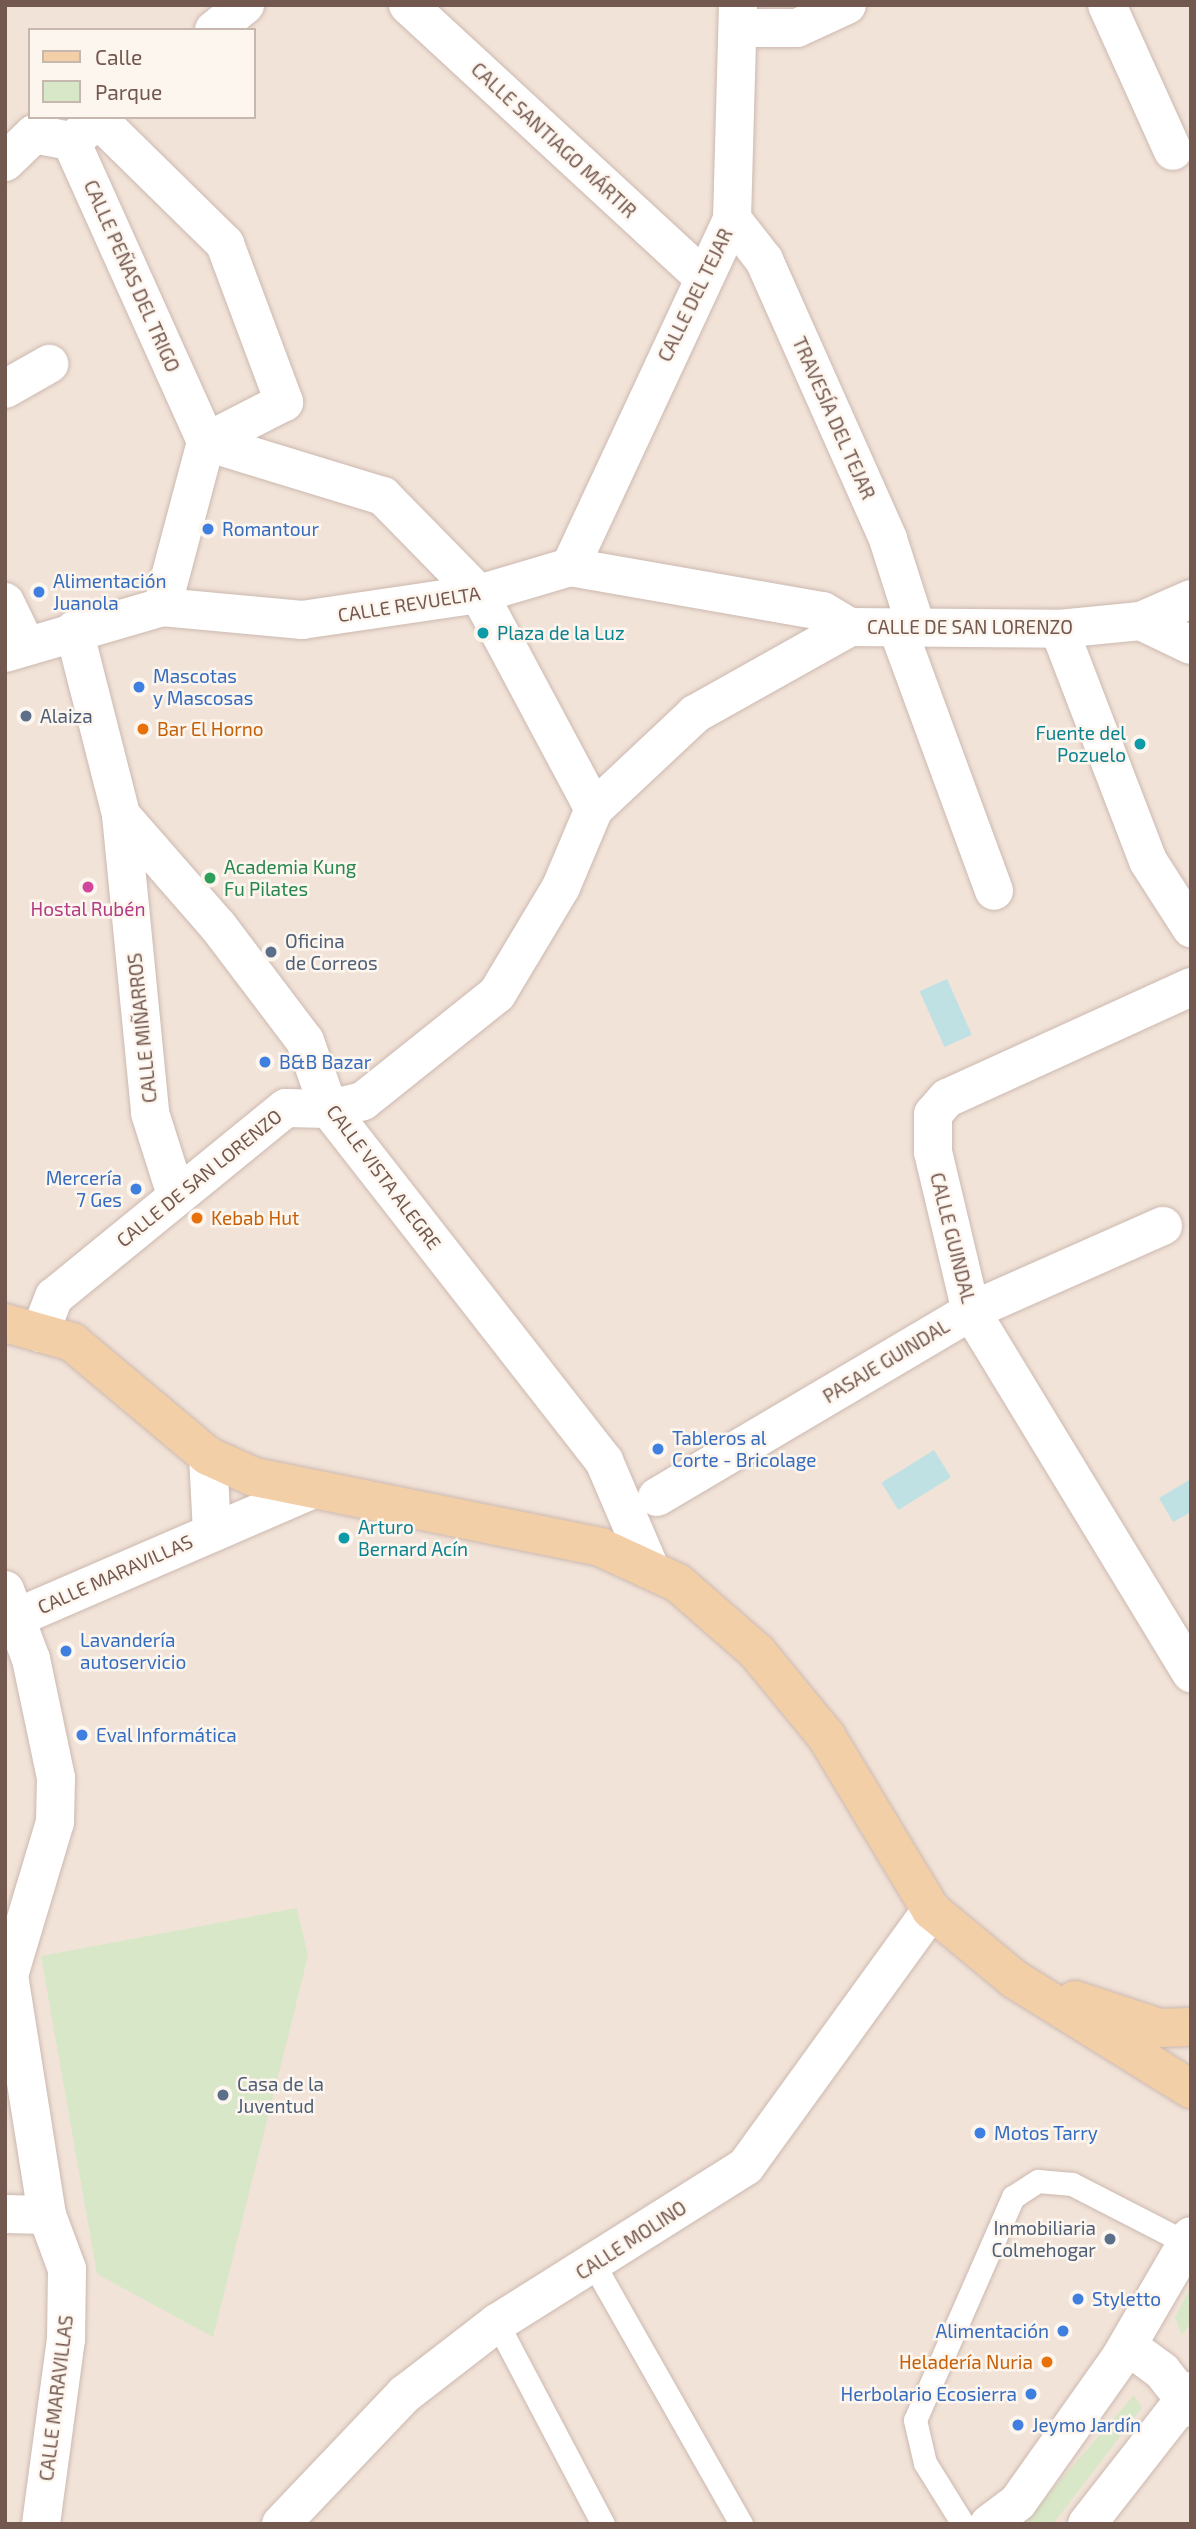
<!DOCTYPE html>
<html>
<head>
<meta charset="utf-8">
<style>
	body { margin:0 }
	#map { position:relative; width:1196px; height:2529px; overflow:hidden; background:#fbf2e9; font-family:"Exo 2",sans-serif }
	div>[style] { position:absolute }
	.residential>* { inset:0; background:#f2e3d8 }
	.green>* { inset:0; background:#d8e7c8 }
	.water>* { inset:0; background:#bfe1e3; transform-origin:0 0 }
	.roads { filter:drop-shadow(0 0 2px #ccb9b0) drop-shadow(0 0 2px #ccb9b0) }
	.lane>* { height:23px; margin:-11.5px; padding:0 11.5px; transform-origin:11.5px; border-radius:11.5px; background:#fff }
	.street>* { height:38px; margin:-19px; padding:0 19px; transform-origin:19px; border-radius:19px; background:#fff }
	.secondary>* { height:38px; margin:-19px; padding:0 19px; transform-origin:19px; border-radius:19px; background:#fff }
	.primary>* { height:38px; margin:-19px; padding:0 19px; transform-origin:19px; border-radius:19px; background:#f3cfa8 }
	.dots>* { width:19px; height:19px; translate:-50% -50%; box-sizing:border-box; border:4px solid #fdf6ef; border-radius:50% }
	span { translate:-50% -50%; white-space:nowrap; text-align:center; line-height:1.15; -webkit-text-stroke:5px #fdf6ef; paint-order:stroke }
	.street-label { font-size:19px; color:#73584f }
	.shop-label { font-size:19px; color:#366cbe }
	.left { translate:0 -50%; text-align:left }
	.right { translate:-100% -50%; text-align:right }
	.culture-label { font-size:19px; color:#0d838f }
	.service-label { font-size:19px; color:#4e5e75 }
	.food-label { font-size:19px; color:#c56008 }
	.leisure-label { font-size:19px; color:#27864d }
	.hotel-label { font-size:19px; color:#b23c85 }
	.frame { position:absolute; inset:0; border:7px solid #73584f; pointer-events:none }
	.legend { position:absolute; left:28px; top:28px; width:228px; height:91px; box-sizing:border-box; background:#fdf6ef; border:2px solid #c6b7af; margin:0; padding:9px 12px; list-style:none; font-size:21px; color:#73584f }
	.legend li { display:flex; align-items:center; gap:14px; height:35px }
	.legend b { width:35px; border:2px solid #c6b7af }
</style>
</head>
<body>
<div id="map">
	<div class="residential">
		<div style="clip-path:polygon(evenodd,5px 5px,1191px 5px,1191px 2524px,5px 2524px,5px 5px,30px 30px,254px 30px,254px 117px,30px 117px,30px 30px)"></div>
	</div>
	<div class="green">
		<div style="clip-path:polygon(297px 1908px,308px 1956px,213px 2337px,97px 2274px,41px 1956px)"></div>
		<div style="clip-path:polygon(1191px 2286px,1191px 2323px,1182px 2335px,1175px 2317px)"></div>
		<div style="clip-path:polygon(1134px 2395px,1142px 2408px,1053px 2524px,1023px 2524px)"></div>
	</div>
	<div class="water">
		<div style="left:947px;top:979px;width:61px;height:30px;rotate:66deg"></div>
		<div style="left:934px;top:1450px;width:32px;height:62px;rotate:58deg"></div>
		<div style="clip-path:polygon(1191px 1479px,1191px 1512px,1173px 1522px,1159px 1498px)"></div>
	</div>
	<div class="roads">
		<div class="lane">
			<div style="left:594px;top:2265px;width:298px;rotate:60.4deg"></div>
			<div style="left:497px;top:2323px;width:227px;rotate:62.2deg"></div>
			<div style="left:963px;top:2524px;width:72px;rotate:-121.9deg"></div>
			<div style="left:925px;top:2463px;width:44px;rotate:-103.1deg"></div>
			<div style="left:915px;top:2420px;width:244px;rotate:-66.3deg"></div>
			<div style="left:1013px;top:2197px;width:30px;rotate:-33deg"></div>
			<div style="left:1038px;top:2181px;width:34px;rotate:5deg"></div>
			<div style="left:1072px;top:2184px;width:129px;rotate:27.2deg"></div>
		</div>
		<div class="street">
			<div style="left:408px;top:5px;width:398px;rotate:42.7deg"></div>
			<div style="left:1107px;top:5px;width:160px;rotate:65.7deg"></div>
			<div style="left:739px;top:28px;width:58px"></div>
			<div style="left:797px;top:28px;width:55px;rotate:-24.7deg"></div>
			<div style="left:214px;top:30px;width:40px;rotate:-39deg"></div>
			<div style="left:103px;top:117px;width:40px;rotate:143deg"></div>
			<div style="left:71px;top:141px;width:330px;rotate:65.8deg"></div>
			<div style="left:206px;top:442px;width:171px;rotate:104.9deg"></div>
			<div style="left:99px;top:120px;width:177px;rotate:44.5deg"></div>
			<div style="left:225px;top:244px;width:169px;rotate:69.5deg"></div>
			<div style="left:284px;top:402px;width:88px;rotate:152.9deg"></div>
			<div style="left:5px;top:162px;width:40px;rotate:-44deg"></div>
			<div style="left:34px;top:134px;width:38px;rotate:11deg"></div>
			<div style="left:732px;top:219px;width:52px;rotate:52deg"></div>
			<div style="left:764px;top:260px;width:305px;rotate:66deg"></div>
			<div style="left:888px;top:539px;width:92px;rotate:72.3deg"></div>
			<div style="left:5px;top:389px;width:51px;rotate:-29.6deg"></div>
			<div style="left:206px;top:442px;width:185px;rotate:17deg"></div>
			<div style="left:383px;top:496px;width:137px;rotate:45.6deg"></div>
			<div style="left:479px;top:594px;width:244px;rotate:61.9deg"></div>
			<div style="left:570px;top:567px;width:384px;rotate:-65deg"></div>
			<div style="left:732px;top:219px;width:214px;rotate:-88.4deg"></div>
			<div style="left:5px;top:602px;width:48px;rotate:64deg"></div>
			<div style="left:1141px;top:621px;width:55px;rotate:25.6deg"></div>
			<div style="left:897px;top:627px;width:281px;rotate:69.8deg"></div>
			<div style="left:1059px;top:629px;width:248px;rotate:69deg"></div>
			<div style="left:1148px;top:861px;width:80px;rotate:57.3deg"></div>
			<div style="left:74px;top:630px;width:191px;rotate:75.7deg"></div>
			<div style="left:121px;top:815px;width:147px;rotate:48.9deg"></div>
			<div style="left:218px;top:926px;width:144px;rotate:52.9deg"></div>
			<div style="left:305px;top:1041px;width:72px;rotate:70.6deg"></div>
			<div style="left:329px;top:1109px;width:447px;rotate:52deg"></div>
			<div style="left:604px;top:1461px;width:114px;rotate:66.8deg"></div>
			<div style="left:5px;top:653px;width:164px;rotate:-16.3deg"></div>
			<div style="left:162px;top:607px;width:141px;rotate:5.3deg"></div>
			<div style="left:302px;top:620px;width:179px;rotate:-8.4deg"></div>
			<div style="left:479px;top:594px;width:95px;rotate:-16.5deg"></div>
			<div style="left:570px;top:567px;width:257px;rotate:9.9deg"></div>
			<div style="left:823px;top:611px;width:31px;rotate:31deg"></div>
			<div style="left:121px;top:815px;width:299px;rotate:84.4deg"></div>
			<div style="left:150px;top:1113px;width:86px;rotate:72.4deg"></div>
			<div style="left:1191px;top:987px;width:268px;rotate:155.5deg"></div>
			<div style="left:947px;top:1098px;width:21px;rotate:131deg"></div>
			<div style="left:933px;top:1114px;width:38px;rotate:90deg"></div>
			<div style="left:933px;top:1152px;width:163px;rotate:76.6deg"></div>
			<div style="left:971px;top:1311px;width:424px;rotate:58.7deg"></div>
			<div style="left:40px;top:1333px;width:39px;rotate:-69deg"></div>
			<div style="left:54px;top:1297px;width:299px;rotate:-39.2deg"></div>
			<div style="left:286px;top:1108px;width:43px;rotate:1.3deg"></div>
			<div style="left:329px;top:1109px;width:35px;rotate:-13deg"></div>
			<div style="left:363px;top:1101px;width:171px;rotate:-38.6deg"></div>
			<div style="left:497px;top:994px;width:125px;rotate:-59.1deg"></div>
			<div style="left:561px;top:887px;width:85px;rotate:-67.1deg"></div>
			<div style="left:594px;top:809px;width:139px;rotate:-43.2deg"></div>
			<div style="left:695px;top:714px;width:178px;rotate:-29.3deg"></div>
			<div style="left:850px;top:627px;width:209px;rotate:0.5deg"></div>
			<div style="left:1059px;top:629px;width:82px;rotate:-5.6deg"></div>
			<div style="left:1141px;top:621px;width:55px;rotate:-23.7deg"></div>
			<div style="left:208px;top:1456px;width:76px;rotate:87deg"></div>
			<div style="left:657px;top:1497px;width:365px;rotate:-30.6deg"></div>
			<div style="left:971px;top:1311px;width:210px;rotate:-23.9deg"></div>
			<div style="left:5px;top:1590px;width:74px;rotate:69.4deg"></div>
			<div style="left:31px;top:1659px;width:122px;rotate:78.1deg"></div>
			<div style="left:56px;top:1778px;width:44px;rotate:91.3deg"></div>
			<div style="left:55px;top:1822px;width:160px;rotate:106.7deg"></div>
			<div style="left:9px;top:1975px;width:243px;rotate:81deg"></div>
			<div style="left:47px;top:2215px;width:58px;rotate:69.7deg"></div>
			<div style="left:67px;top:2269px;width:70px;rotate:90.8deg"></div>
			<div style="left:66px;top:2339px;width:187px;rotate:97.7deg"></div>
			<div style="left:18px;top:1617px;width:315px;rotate:-23.4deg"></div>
			<div style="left:5px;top:2214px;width:42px;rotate:1.4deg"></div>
			<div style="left:1128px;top:2346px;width:42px;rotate:36.3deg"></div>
			<div style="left:1162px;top:2371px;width:47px;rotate:51.9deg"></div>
			<div style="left:281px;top:2524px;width:180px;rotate:-46.4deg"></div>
			<div style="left:405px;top:2394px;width:116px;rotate:-37.7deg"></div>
			<div style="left:497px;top:2323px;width:294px;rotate:-32.2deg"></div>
			<div style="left:746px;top:2166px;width:316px;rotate:-54.1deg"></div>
		</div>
		<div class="secondary">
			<div style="left:989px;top:2524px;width:36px;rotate:-37deg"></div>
			<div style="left:1018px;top:2502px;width:176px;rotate:-54.7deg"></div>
			<div style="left:1120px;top:2358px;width:141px;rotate:-59.8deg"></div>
			<div style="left:1087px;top:2524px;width:169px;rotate:-52deg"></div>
		</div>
		<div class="primary">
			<div style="left:5px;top:1323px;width:70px;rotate:15.8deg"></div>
			<div style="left:72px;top:1342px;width:177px;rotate:40deg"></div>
			<div style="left:208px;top:1456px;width:51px;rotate:24.5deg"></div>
			<div style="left:254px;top:1477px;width:353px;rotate:11.4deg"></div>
			<div style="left:600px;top:1547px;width:86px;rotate:24.8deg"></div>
			<div style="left:678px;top:1583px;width:105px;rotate:41.1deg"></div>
			<div style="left:757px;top:1652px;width:109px;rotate:50.6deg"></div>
			<div style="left:826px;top:1736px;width:203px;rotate:58.9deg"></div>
			<div style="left:931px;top:1910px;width:108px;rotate:39.7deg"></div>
			<div style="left:1014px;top:1979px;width:208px;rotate:31.9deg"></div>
			<div style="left:1075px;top:2000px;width:89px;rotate:18.4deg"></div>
			<div style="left:1159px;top:2028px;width:32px;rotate:-2deg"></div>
		</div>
	</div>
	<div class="dots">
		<div style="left:208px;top:529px;background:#3f7fe0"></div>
		<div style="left:39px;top:592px;background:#3f7fe0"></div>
		<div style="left:483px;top:633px;background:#0f9aa8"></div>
		<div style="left:139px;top:687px;background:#3f7fe0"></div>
		<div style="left:26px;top:716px;background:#5c6f8a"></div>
		<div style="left:143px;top:729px;background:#e8710a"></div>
		<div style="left:1140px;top:744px;background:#0f9aa8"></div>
		<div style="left:210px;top:878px;background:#2e9e5b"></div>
		<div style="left:88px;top:887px;background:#d1479c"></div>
		<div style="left:271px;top:952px;background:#5c6f8a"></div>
		<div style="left:265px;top:1062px;background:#3f7fe0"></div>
		<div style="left:136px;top:1189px;background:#3f7fe0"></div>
		<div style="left:197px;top:1218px;background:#e8710a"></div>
		<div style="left:658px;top:1449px;background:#3f7fe0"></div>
		<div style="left:344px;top:1538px;background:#0f9aa8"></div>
		<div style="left:66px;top:1651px;background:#3f7fe0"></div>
		<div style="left:82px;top:1735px;background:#3f7fe0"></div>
		<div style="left:223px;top:2095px;background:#5c6f8a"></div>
		<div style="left:980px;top:2133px;background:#3f7fe0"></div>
		<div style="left:1110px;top:2239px;background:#5c6f8a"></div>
		<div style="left:1078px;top:2299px;background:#3f7fe0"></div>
		<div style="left:1063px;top:2331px;background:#3f7fe0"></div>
		<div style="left:1047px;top:2362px;background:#e8710a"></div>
		<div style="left:1031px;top:2394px;background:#3f7fe0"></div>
		<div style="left:1018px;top:2425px;background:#3f7fe0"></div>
	</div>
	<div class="street-label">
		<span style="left:554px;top:140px;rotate:43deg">CALLE SANTIAGO MÁRTIR</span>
		<span style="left:132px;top:276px;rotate:66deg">CALLE PEÑAS DEL TRIGO</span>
		<span style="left:695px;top:295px;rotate:-64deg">CALLE DEL TEJAR</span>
		<span style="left:834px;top:418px;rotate:66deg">TRAVESÍA DEL TEJAR</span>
		<span style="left:409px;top:604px;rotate:-9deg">CALLE REVUELTA</span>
		<span style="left:970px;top:627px">CALLE DE SAN LORENZO</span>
		<span style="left:142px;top:1028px;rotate:-96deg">CALLE MIÑARROS</span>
		<span style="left:384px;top:1177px;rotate:53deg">CALLE VISTA ALEGRE</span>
		<span style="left:199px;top:1178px;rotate:-39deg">CALLE DE SAN LORENZO</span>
		<span style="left:953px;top:1238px;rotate:76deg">CALLE GUINDAL</span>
		<span style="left:886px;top:1361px;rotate:-31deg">PASAJE GUINDAL</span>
		<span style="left:115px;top:1574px;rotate:-24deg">CALLE MARAVILLAS</span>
		<span style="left:631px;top:2240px;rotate:-33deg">CALLE MOLINO</span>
		<span style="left:56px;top:2398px;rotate:-83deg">CALLE MARAVILLAS</span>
	</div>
	<div class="shop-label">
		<span class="left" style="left:222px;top:529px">Romantour</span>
		<span class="left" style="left:53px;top:592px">Alimentación<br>Juanola</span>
		<span class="left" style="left:153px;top:687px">Mascotas<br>y Mascosas</span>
		<span class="left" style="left:279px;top:1062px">B&amp;B Bazar</span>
		<span class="right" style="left:122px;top:1189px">Mercería<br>7 Ges</span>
		<span class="left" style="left:672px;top:1449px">Tableros al<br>Corte - Bricolage</span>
		<span class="left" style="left:80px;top:1651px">Lavandería<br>autoservicio</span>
		<span class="left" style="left:96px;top:1735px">Eval Informática</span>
		<span class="left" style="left:994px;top:2133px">Motos Tarry</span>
		<span class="left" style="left:1092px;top:2299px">Styletto</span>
		<span class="right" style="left:1049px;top:2331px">Alimentación</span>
		<span class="right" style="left:1017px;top:2394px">Herbolario Ecosierra</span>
		<span class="left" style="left:1032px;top:2425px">Jeymo Jardín</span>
	</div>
	<div class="culture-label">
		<span class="left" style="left:497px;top:633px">Plaza de la Luz</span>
		<span class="right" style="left:1126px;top:744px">Fuente del<br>Pozuelo</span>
		<span class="left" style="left:358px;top:1538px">Arturo<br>Bernard Acín</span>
	</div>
	<div class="service-label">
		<span class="left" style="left:40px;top:716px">Alaiza</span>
		<span class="left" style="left:285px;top:952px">Oficina<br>de Correos</span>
		<span class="left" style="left:237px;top:2095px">Casa de la<br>Juventud</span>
		<span class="right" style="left:1096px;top:2239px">Inmobiliaria<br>Colmehogar</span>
	</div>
	<div class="food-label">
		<span class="left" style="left:157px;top:729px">Bar El Horno</span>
		<span class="left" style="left:211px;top:1218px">Kebab Hut</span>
		<span class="right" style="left:1033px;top:2362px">Heladería Nuria</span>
	</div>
	<div class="leisure-label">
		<span class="left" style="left:224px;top:878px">Academia Kung<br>Fu Pilates</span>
	</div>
	<div class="hotel-label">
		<span style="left:88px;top:909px">Hostal Rubén</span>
	</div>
	<div class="frame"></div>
	<ul class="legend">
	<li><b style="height:9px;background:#f3cfa8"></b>Calle</li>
	<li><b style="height:19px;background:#d8e7c8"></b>Parque</li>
	</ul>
</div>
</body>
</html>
